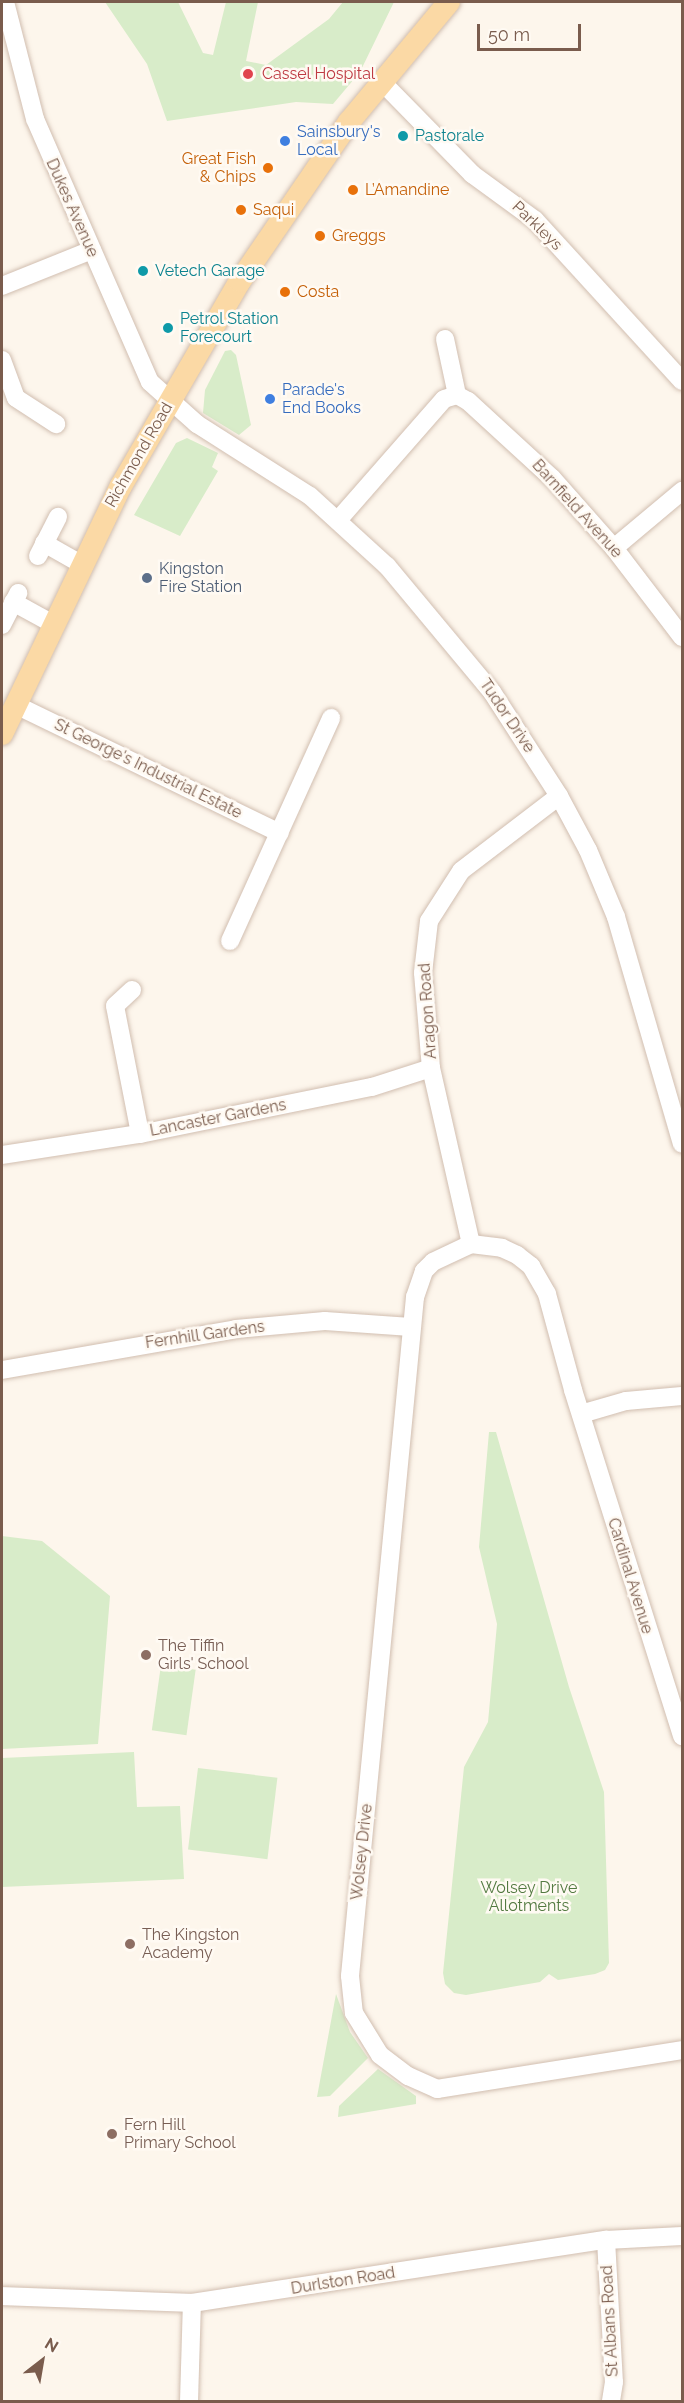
<!DOCTYPE html>
<html>
<head>
<meta charset="utf-8">
<style>
	body { margin:0 }
	#map { position:relative; width:684px; height:2403px; overflow:hidden; background:#fdf6ec; font-family:Raleway,sans-serif }
	div>[style] { position:absolute }
	.green>* { inset:0; background:#d8ecc9; transform-origin:0 0 }
	.roads { filter:drop-shadow(0 0 2px #d1beb0) drop-shadow(0 0 2px #d1beb0) }
	.minor>* { height:18px; margin:-9px; padding:0 9px; transform-origin:9px; border-radius:9px; background:#fff }
	.major>* { height:22px; margin:-11px; padding:0 11px; transform-origin:11px; border-radius:11px; background:#fbd9a5 }
	.dots>* { width:16px; height:16px; translate:-50% -50%; box-sizing:border-box; border:3px solid #fffaf3; border-radius:50% }
	span { translate:-50% -50%; white-space:nowrap; text-align:center; line-height:1.15; -webkit-text-stroke:5px #fffaf3; paint-order:stroke }
	.health-label { font-size:16px; color:#be3a42 }
	.left { translate:0 -50%; text-align:left }
	.shop-label { font-size:16px; color:#366cbe }
	.culture-label { font-size:16px; color:#0d838f }
	.food-label { font-size:16px; color:#c56008 }
	.right { translate:-100% -50%; text-align:right }
	.street-label { font-size:16px; color:#7a5c4d }
	.service-label { font-size:16px; color:#4e5e75 }
	.education-label { font-size:16px; color:#785e54 }
	.park-label { font-size:16px; color:#537a41 }
	.frame { position:absolute; inset:0; border:3px solid #7a5c4d; pointer-events:none }
	.north { position:absolute; left:12px; top:2331px; width:60px; height:60px; -webkit-text-stroke:4px #fffaf3; paint-order:stroke; rotate:31deg; font-size:16px; font-weight:700; line-height:24px; text-align:center; color:#7a5c4d }
	.north::after { content:''; display:block; margin:auto; width:21px; height:27px; background:#7a5c4d; clip-path:polygon(50% 0,100% 100%,50% 72%,0 100%) }
	.scale { position:absolute; left:477px; top:24px; width:104px; height:27px; box-sizing:border-box; border:3px solid #7a5c4d; border-top:0; padding-left:8px; font-size:18px; line-height:21px; white-space:nowrap; color:#7a5c4d; -webkit-text-stroke:4px #fffaf3; paint-order:stroke }
</style>
</head>
<body>
<div id="map">
	<div class="green">
		<div style="clip-path:polygon(105px 2px,178px 2px,203px 53px,213px 55px,226px 2px,258px 2px,246px 61px,266px 65px,329px 19px,343px 2px,394px 2px,360px 72px,333px 104px,296px 102px,167px 121px,147px 64px)"></div>
		<div style="clip-path:polygon(231px 350px,236px 355px,251px 425px,239px 435px,203px 413px,205px 390px,225px 351px)"></div>
		<div style="clip-path:polygon(187px 438px,218px 453px,212px 467px,218px 471px,180px 536px,134px 515px,176px 443px)"></div>
		<div style="clip-path:polygon(489px 1432px,496px 1432px,569px 1687px,604px 1792px,609px 1963px,605px 1970px,595px 1974px,558px 1980px,549px 1974px,540px 1982px,466px 1995px,454px 1993px,445px 1984px,443px 1973px,464px 1767px,488px 1722px,497px 1624px,479px 1547px)"></div>
		<div style="clip-path:polygon(2px 1536px,42px 1541px,110px 1596px,98px 1744px,2px 1749px)"></div>
		<div style="left:161px;top:1665px;width:35px;height:66px;rotate:8deg"></div>
		<div style="clip-path:polygon(134px 1752px,137px 1807px,180px 1806px,184px 1879px,2px 1887px,2px 1758px)"></div>
		<div style="left:198px;top:1768px;width:80px;height:82px;rotate:7deg"></div>
		<div style="clip-path:polygon(336px 1994px,350px 2032px,368px 2058px,330px 2096px,317px 2097px)"></div>
		<div style="clip-path:polygon(378px 2069px,416px 2096px,416px 2104px,338px 2117px,339px 2106px)"></div>
	</div>
	<div class="roads">
		<div class="minor">
			<div style="left:5px;top:2px;width:121px;rotate:75.6deg"></div>
			<div style="left:35px;top:119px;width:287px;rotate:66.4deg"></div>
			<div style="left:150px;top:382px;width:63px;rotate:41.8deg"></div>
			<div style="left:197px;top:424px;width:134px;rotate:32.5deg"></div>
			<div style="left:310px;top:496px;width:104px;rotate:42.3deg"></div>
			<div style="left:387px;top:566px;width:164px;rotate:50.2deg"></div>
			<div style="left:492px;top:692px;width:124px;rotate:57.2deg"></div>
			<div style="left:559px;top:796px;width:61px;rotate:61.8deg"></div>
			<div style="left:588px;top:850px;width:73px;rotate:67.3deg"></div>
			<div style="left:616px;top:917px;width:236px;rotate:73.8deg"></div>
			<div style="left:382px;top:82px;width:129px;rotate:45.6deg"></div>
			<div style="left:472px;top:174px;width:78px;rotate:36.1deg"></div>
			<div style="left:535px;top:220px;width:218px;rotate:47.6deg"></div>
			<div style="left:2px;top:286px;width:97px;rotate:-21.8deg"></div>
			<div style="left:445px;top:339px;width:57px;rotate:77.9deg"></div>
			<div style="left:2px;top:360px;width:40px;rotate:69.8deg"></div>
			<div style="left:16px;top:398px;width:48px;rotate:33deg"></div>
			<div style="left:339px;top:519px;width:159px;rotate:-48.8deg"></div>
			<div style="left:444px;top:399px;width:14px;rotate:-17deg"></div>
			<div style="left:457px;top:395px;width:13px;rotate:29deg"></div>
			<div style="left:468px;top:401px;width:114px;rotate:42.5deg"></div>
			<div style="left:552px;top:478px;width:94px;rotate:48.5deg"></div>
			<div style="left:614px;top:548px;width:112px;rotate:52.6deg"></div>
			<div style="left:44px;top:543px;width:43px;rotate:29.6deg"></div>
			<div style="left:614px;top:548px;width:89px;rotate:-40deg"></div>
			<div style="left:38px;top:556px;width:44px;rotate:-62.9deg"></div>
			<div style="left:13px;top:602px;width:46px;rotate:28.8deg"></div>
			<div style="left:2px;top:625px;width:36px;rotate:-63deg"></div>
			<div style="left:16px;top:705px;width:293px;rotate:25.9deg"></div>
			<div style="left:559px;top:796px;width:123px;rotate:142.6deg"></div>
			<div style="left:461px;top:871px;width:59px;rotate:122.6deg"></div>
			<div style="left:429px;top:921px;width:52px;rotate:96.6deg"></div>
			<div style="left:423px;top:973px;width:95px;rotate:85.2deg"></div>
			<div style="left:431px;top:1068px;width:180px;rotate:77.2deg"></div>
			<div style="left:471px;top:1244px;width:31px;rotate:7deg"></div>
			<div style="left:502px;top:1248px;width:17px;rotate:25deg"></div>
			<div style="left:517px;top:1255px;width:18px;rotate:38deg"></div>
			<div style="left:531px;top:1266px;width:32px;rotate:60deg"></div>
			<div style="left:547px;top:1294px;width:99px;rotate:74.8deg"></div>
			<div style="left:573px;top:1390px;width:363px;rotate:72.5deg"></div>
			<div style="left:230px;top:941px;width:245px;rotate:-65.6deg"></div>
			<div style="left:132px;top:990px;width:23px;rotate:137deg"></div>
			<div style="left:115px;top:1006px;width:130px;rotate:78.9deg"></div>
			<div style="left:2px;top:1155px;width:140px;rotate:-8.7deg"></div>
			<div style="left:140px;top:1134px;width:237px;rotate:-11.5deg"></div>
			<div style="left:372px;top:1087px;width:62px;rotate:-17.9deg"></div>
			<div style="left:471px;top:1244px;width:42px;rotate:154.7deg"></div>
			<div style="left:433px;top:1262px;width:13px;rotate:135deg"></div>
			<div style="left:424px;top:1271px;width:28px;rotate:109deg"></div>
			<div style="left:415px;top:1297px;width:682px;rotate:95.47deg"></div>
			<div style="left:350px;top:1976px;width:37px;rotate:84deg"></div>
			<div style="left:354px;top:2013px;width:49px;rotate:58.2deg"></div>
			<div style="left:380px;top:2055px;width:35px;rotate:37deg"></div>
			<div style="left:408px;top:2076px;width:32px;rotate:24deg"></div>
			<div style="left:437px;top:2089px;width:248px;rotate:-9deg"></div>
			<div style="left:2px;top:1370px;width:238px;rotate:-9.9deg"></div>
			<div style="left:236px;top:1329px;width:89px;rotate:-5.1deg"></div>
			<div style="left:325px;top:1321px;width:86px;rotate:4deg"></div>
			<div style="left:581px;top:1414px;width:47px;rotate:-16.1deg"></div>
			<div style="left:626px;top:1401px;width:56px;rotate:-5.1deg"></div>
			<div style="left:606px;top:2240px;width:142px;rotate:86.8deg"></div>
			<div style="left:614px;top:2382px;width:20px;rotate:99deg"></div>
			<div style="left:2px;top:2296px;width:190px;rotate:2.1deg"></div>
			<div style="left:192px;top:2303px;width:419px;rotate:-8.7deg"></div>
			<div style="left:606px;top:2240px;width:76px;rotate:-3deg"></div>
			<div style="left:189px;top:2402px;width:99px;rotate:-88.3deg"></div>
		</div>
		<div class="major">
			<div style="left:2px;top:734px;width:275px;rotate:-64.4deg"></div>
			<div style="left:121px;top:486px;width:237px;rotate:-59.9deg"></div>
			<div style="left:240px;top:281px;width:193px;rotate:-55.6deg"></div>
			<div style="left:349px;top:122px;width:156px;rotate:-50.2deg"></div>
		</div>
	</div>
	<div class="dots">
		<div style="left:248px;top:74px;background:#e0444e"></div>
		<div style="left:403px;top:136px;background:#0f9aa8"></div>
		<div style="left:285px;top:141px;background:#3f7fe0"></div>
		<div style="left:268px;top:168px;background:#e8710a"></div>
		<div style="left:353px;top:190px;background:#e8710a"></div>
		<div style="left:241px;top:210px;background:#e8710a"></div>
		<div style="left:320px;top:236px;background:#e8710a"></div>
		<div style="left:143px;top:271px;background:#0f9aa8"></div>
		<div style="left:285px;top:292px;background:#e8710a"></div>
		<div style="left:168px;top:328px;background:#0f9aa8"></div>
		<div style="left:270px;top:399px;background:#3f7fe0"></div>
		<div style="left:147px;top:578px;background:#5c6f8a"></div>
		<div style="left:146px;top:1655px;background:#8d6e63"></div>
		<div style="left:130px;top:1944px;background:#8d6e63"></div>
		<div style="left:112px;top:2134px;background:#8d6e63"></div>
	</div>
	<div class="health-label">
		<span class="left" style="left:262px;top:74px">Cassel Hospital</span>
	</div>
	<div class="shop-label">
		<span class="left" style="left:297px;top:141px">Sainsbury's<br>Local</span>
		<span class="left" style="left:282px;top:399px">Parade's<br>End Books</span>
	</div>
	<div class="culture-label">
		<span class="left" style="left:415px;top:136px">Pastorale</span>
		<span class="left" style="left:155px;top:271px">Vetech Garage</span>
		<span class="left" style="left:180px;top:328px">Petrol Station<br>Forecourt</span>
	</div>
	<div class="food-label">
		<span class="right" style="left:256px;top:168px">Great Fish<br>&amp; Chips</span>
		<span class="left" style="left:365px;top:190px">L’Amandine</span>
		<span class="left" style="left:253px;top:210px">Saqui</span>
		<span class="left" style="left:332px;top:236px">Greggs</span>
		<span class="left" style="left:297px;top:292px">Costa</span>
	</div>
	<div class="street-label">
		<span style="left:72px;top:208px;rotate:66deg">Dukes Avenue</span>
		<span style="left:537px;top:226px;rotate:44deg">Parkleys</span>
		<span style="left:139px;top:455px;rotate:-60deg">Richmond Road</span>
		<span style="left:577px;top:509px;rotate:48deg">Barnfield Avenue</span>
		<span style="left:507px;top:716px;rotate:56deg">Tudor Drive</span>
		<span style="left:148px;top:769px;rotate:26deg">St George's Industrial Estate</span>
		<span style="left:428px;top:1011px;rotate:-94deg">Aragon Road</span>
		<span style="left:218px;top:1118px;rotate:-11deg">Lancaster Gardens</span>
		<span style="left:205px;top:1335px;rotate:-8deg">Fernhill Gardens</span>
		<span style="left:630px;top:1576px;rotate:73deg">Cardinal Avenue</span>
		<span style="left:362px;top:1852px;rotate:-84deg">Wolsey Drive</span>
		<span style="left:343px;top:2281px;rotate:-9deg">Durlston Road</span>
		<span style="left:610px;top:2321px;rotate:-93deg">St Albans Road</span>
	</div>
	<div class="service-label">
		<span class="left" style="left:159px;top:578px">Kingston<br>Fire Station</span>
	</div>
	<div class="education-label">
		<span class="left" style="left:158px;top:1655px">The Tiffin<br>Girls' School</span>
		<span class="left" style="left:142px;top:1944px">The Kingston<br>Academy</span>
		<span class="left" style="left:124px;top:2134px">Fern Hill<br>Primary School</span>
	</div>
	<div class="park-label">
		<span style="left:529px;top:1897px">Wolsey Drive<br>Allotments</span>
	</div>
	<div class="frame"></div>
	<div class="north">N</div>
	<div class="scale">50 m</div>
</div>
</body>
</html>
